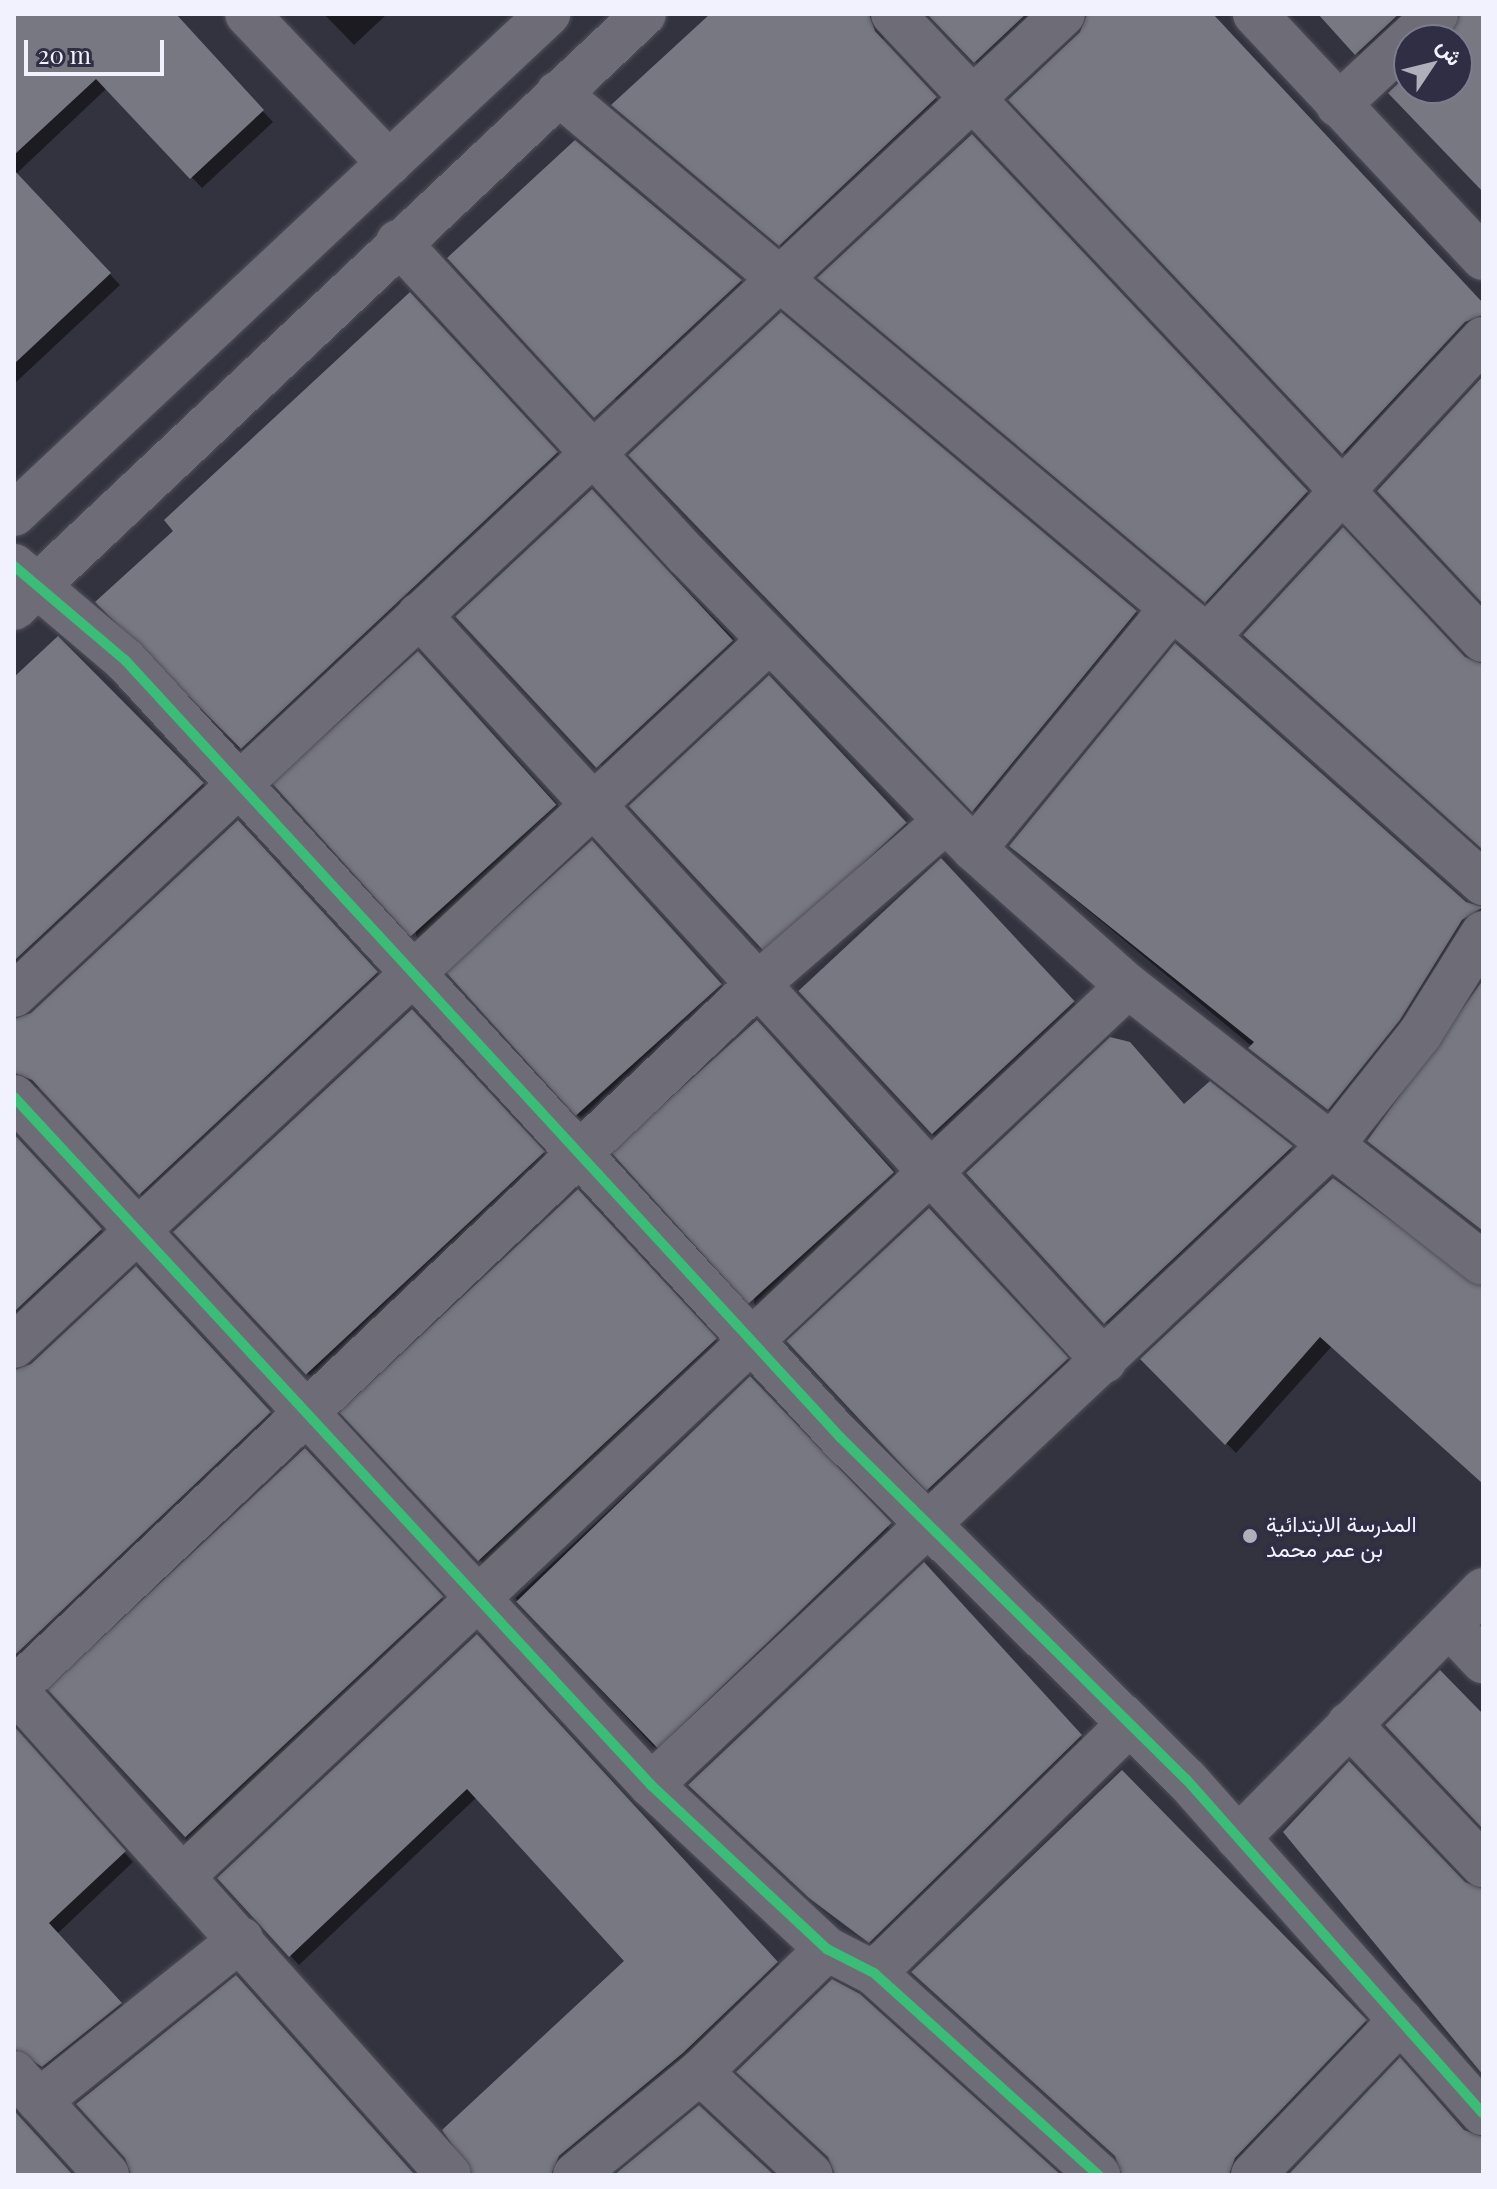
<!DOCTYPE html>
<html>
<head>
<meta charset="utf-8">
<style>
	body { margin:0 }
	#map { position:relative; width:1497px; height:2189px; overflow:hidden; background:#33333f; font-family:"Playfair Display",Vazirmatn,serif }
	div>[style] { position:absolute }
	.shadow>* { inset:0; background:#0007; transform-origin:0 0 }
	.building>* { inset:0; background:#787883; transform-origin:0 0 }
	.roads { filter:drop-shadow(0 0 2px #504f59) drop-shadow(0 0 2px #504f59) }
	.minor>* { height:44px; margin:-22px; padding:0 22px; transform-origin:22px; border-radius:22px; background:#6e6d77 }
	.cycleway>* { height:10px; margin:-5px; padding:0 5px; transform-origin:5px; border-radius:5px; background:#3abd76 }
	.dots>* { width:22px; height:22px; translate:-50% -50%; box-sizing:border-box; border:4px solid #2f2e44; border-radius:50% }
	span { translate:-50% -50%; white-space:nowrap; text-align:center; line-height:1.15; -webkit-text-stroke:8px #2f2e44; paint-order:stroke }
	.poi-label { font-size:22px; color:#f2f2fe }
	.left { translate:0 -50%; text-align:left }
	.frame { position:absolute; inset:0; border:16px solid #f2f2fe; pointer-events:none }
	.north { position:absolute; left:1393px; top:24px; width:80px; height:80px; box-sizing:border-box; background:#2f2e44; border:2px solid #7d7c8e; border-radius:50%; rotate:55deg; font-size:22px; font-weight:700; line-height:32px; text-align:center; color:#f2f2fe }
	.north::after { content:''; display:block; margin:auto; width:28px; height:36px; background:#afafbb; clip-path:polygon(50% 0,100% 100%,50% 72%,0 100%) }
	.scale { position:absolute; left:24px; top:40px; width:140px; height:36px; box-sizing:border-box; border:4px solid #f2f2fe; border-top:0; padding-left:10px; font-size:24px; line-height:28px; white-space:nowrap; color:#f2f2fe; -webkit-text-stroke:6px #2f2e44; paint-order:stroke }
</style>
</head>
<body>
<div id="map">
	<div class="shadow">
		<div style="clip-path:polygon(14px 14px,172px 14px,273px 122px,202px 188px,107px 88px,16px 174px,120px 285px,14px 384px)"></div>
		<div style="clip-path:polygon(324px 14px,387px 14px,354px 45px)"></div>
		<div style="clip-path:polygon(713px 14px,881px 14px,884px 43px,946px 109px,790px 254px,624px 115px)"></div>
		<div style="clip-path:polygon(930px 14px,1047px 14px,985px 72px)"></div>
		<div style="clip-path:polygon(1089px 14px,1204px 14px,1483px 306px,1483px 327px,1354px 463px,1011px 100px,1089px 23px)"></div>
		<div style="clip-path:polygon(1322px 14px,1423px 14px,1368px 65px)"></div>
		<div style="clip-path:polygon(971px 137px,1314px 500px,1214px 609px,828px 285px)"></div>
		<div style="left:575px;top:142px;width:230px;height:171px;rotate:40deg"></div>
		<div style="left:420px;top:305px;width:215px;height:438px;rotate:47deg"></div>
		<div style="clip-path:polygon(631px 455px,1136px 612px,1146px 622px,983px 820px)"></div>
		<div style="left:592px;top:492px;width:218px;height:183px;rotate:46deg"></div>
		<div style="clip-path:polygon(58px 639px,212px 793px,14px 978px,14px 680px)"></div>
		<div style="clip-path:polygon(426px 661px,564px 812px,424px 944px,416px 936px)"></div>
		<div style="clip-path:polygon(785px 694px,921px 839px,777px 964px,761px 948px)"></div>
		<div style="clip-path:polygon(247px 832px,386px 982px,149px 1203px,42px 1088px,14px 1085px,14px 1020px,32px 1015px)"></div>
		<div style="clip-path:polygon(1011px 846px,1465px 903px,1483px 908px,1483px 924px,1338px 1118px)"></div>
		<div style="left:602px;top:853px;width:191px;height:194px;rotate:48deg"></div>
		<div style="left:953px;top:873px;width:194px;height:193px;rotate:47deg"></div>
		<div style="left:422px;top:1022px;width:193px;height:323px;rotate:47deg"></div>
		<div style="clip-path:polygon(768px 1034px,906px 1184px,766px 1316px,754px 1304px)"></div>
		<div style="clip-path:polygon(1210px 1084px,1303px 1159px,1117px 1334px,968px 1173px,1184px 1106px)"></div>
		<div style="clip-path:polygon(14px 1136px,110px 1240px,14px 1329px)"></div>
		<div style="left:586px;top:1200px;width:201px;height:323px;rotate:47deg"></div>
		<div style="left:939px;top:1220px;width:202px;height:193px;rotate:47deg"></div>
		<div style="clip-path:polygon(145px 1278px,279px 1422px,14px 1677px,14px 1371px,31px 1367px)"></div>
		<div style="clip-path:polygon(1483px 1287px,1483px 1484px,1332px 1346px,1236px 1453px,1143px 1359px)"></div>
		<div style="left:750px;top:1379px;width:213px;height:321px;rotate:47deg"></div>
		<div style="clip-path:polygon(314px 1460px,450px 1607px,194px 1848px,185px 1840px)"></div>
		<div style="clip-path:polygon(931px 1573px,1088px 1744px,878px 1949px,819px 1905px)"></div>
		<div style="clip-path:polygon(486px 1645px,786px 1972px,564px 2175px,475px 2175px,627px 1961px,477px 1797px,299px 1965px,220px 1878px)"></div>
		<div style="clip-path:polygon(14px 1729px,133px 1862px,57px 1934px,129px 2013px,52px 2075px,20px 2057px,14px 2062px)"></div>
		<div style="clip-path:polygon(1122px 1773px,1374px 2030px,1240px 2175px,1123px 2175px)"></div>
	</div>
	<div class="building">
		<div style="clip-path:polygon(14px 14px,176px 14px,264px 110px,190px 179px,96px 79px,14px 155px)"></div>
		<div style="clip-path:polygon(710px 14px,869px 14px,875px 31px,937px 97px,779px 246px,611px 105px)"></div>
		<div style="clip-path:polygon(927px 14px,1026px 14px,974px 63px)"></div>
		<div style="clip-path:polygon(1087px 14px,1213px 14px,1483px 303px,1483px 315px,1465px 322px,1342px 454px,1008px 100px,1080px 32px)"></div>
		<div style="clip-path:polygon(1318px 14px,1399px 14px,1355px 55px)"></div>
		<div style="clip-path:polygon(1460px 14px,1483px 14px,1483px 192px,1388px 93px,1409px 73px,1409px 88px,1457px 88px,1457px 40px,1445px 40px)"></div>
		<div style="clip-path:polygon(972px 134px,1308px 491px,1205px 603px,817px 278px)"></div>
		<div style="clip-path:polygon(575px 140px,742px 280px,594px 418px,447px 258px)"></div>
		<div style="clip-path:polygon(14px 170px,111px 273px,14px 364px)"></div>
		<div style="clip-path:polygon(410px 292px,558px 452px,241px 749px,95px 602px,173px 531px,164px 520px)"></div>
		<div style="clip-path:polygon(781px 312px,1137px 611px,972px 812px,628px 455px)"></div>
		<div style="clip-path:polygon(1483px 376px,1483px 604px,1377px 491px)"></div>
		<div style="left:592px;top:489px;width:207px;height:187px;rotate:47deg"></div>
		<div style="clip-path:polygon(1343px 527px,1465px 657px,1483px 664px,1483px 850px,1243px 635px)"></div>
		<div style="clip-path:polygon(58px 636px,204px 783px,14px 961px,14px 677px)"></div>
		<div style="clip-path:polygon(1175px 643px,1466px 902px,1483px 907px,1462px 920px,1400px 1020px,1328px 1110px,1248px 1048px,1254px 1042px,1009px 846px)"></div>
		<div style="left:418px;top:651px;width:207px;height:197px;rotate:48deg"></div>
		<div style="left:769px;top:675px;width:202px;height:192px;rotate:47deg"></div>
		<div style="clip-path:polygon(238px 820px,378px 972px,139px 1195px,32px 1080px,14px 1073px,14px 1019px,31px 1013px)"></div>
		<div style="left:592px;top:840px;width:194px;height:197px;rotate:48deg"></div>
		<div style="left:941px;top:858px;width:196px;height:195px;rotate:47deg"></div>
		<div style="clip-path:polygon(1483px 980px,1483px 1231px,1367px 1141px)"></div>
		<div style="left:412px;top:1009px;width:195px;height:327px;rotate:47deg"></div>
		<div style="left:757px;top:1020px;width:205px;height:197px;rotate:48deg"></div>
		<div style="clip-path:polygon(1110px 1037px,1130px 1042px,1184px 1104px,1210px 1081px,1293px 1146px,1104px 1324px,966px 1173px)"></div>
		<div style="clip-path:polygon(14px 1134px,102px 1229px,14px 1312px)"></div>
		<div style="clip-path:polygon(1333px 1178px,1483px 1287px,1483px 1484px,1320px 1337px,1225px 1445px,1140px 1359px)"></div>
		<div style="left:578px;top:1189px;width:204px;height:327px;rotate:47deg"></div>
		<div style="left:929px;top:1208px;width:205px;height:195px;rotate:47deg"></div>
		<div style="clip-path:polygon(136px 1266px,271px 1412px,14px 1656px,14px 1370px,31px 1364px)"></div>
		<div style="left:750px;top:1376px;width:204px;height:325px;rotate:46deg"></div>
		<div style="left:305px;top:1448px;width:203px;height:353px;rotate:47deg"></div>
		<div style="clip-path:polygon(924px 1562px,1082px 1735px,869px 1943px,809px 1898px,688px 1785px)"></div>
		<div style="clip-path:polygon(477px 1634px,778px 1962px,683px 2053px,559px 2156px,551px 2175px,473px 2175px,442px 2130px,624px 1961px,467px 1789px,289px 1957px,217px 1878px)"></div>
		<div style="clip-path:polygon(1440px 1670px,1483px 1714px,1483px 1829px,1385px 1725px)"></div>
		<div style="clip-path:polygon(14px 1726px,126px 1851px,49px 1923px,122px 2003px,42px 2067px,14px 2049px)"></div>
		<div style="clip-path:polygon(1349px 1761px,1465px 1882px,1483px 1889px,1483px 2075px,1283px 1832px)"></div>
		<div style="clip-path:polygon(1122px 1770px,1367px 2020px,1235px 2158px,1229px 2175px,1122px 2175px,1115px 2156px,911px 1972px)"></div>
		<div style="clip-path:polygon(236px 1975px,415px 2175px,131px 2175px,125px 2158px,76px 2104px)"></div>
		<div style="clip-path:polygon(832px 1979px,860px 1994px,1061px 2175px,835px 2175px,828px 2157px,736px 2072px)"></div>
		<div style="clip-path:polygon(1400px 2057px,1464px 2130px,1483px 2137px,1483px 2175px,1288px 2175px)"></div>
		<div style="clip-path:polygon(699px 2105px,774px 2175px,614px 2175px)"></div>
		<div style="clip-path:polygon(14px 2110px,20px 2117px,73px 2175px,14px 2175px)"></div>
	</div>
	<div class="roads">
		<div class="minor">
			<div style="left:247px;top:14px;width:206px;rotate:46.4deg"></div>
			<div style="left:893px;top:14px;width:860px;rotate:46.7deg"></div>
			<div style="left:1255px;top:14px;width:334px;rotate:46.9deg"></div>
			<div style="left:558px;top:93px;width:847px;rotate:39.97deg"></div>
			<div style="left:1207px;top:637px;width:370px;rotate:41.7deg"></div>
			<div style="left:1338px;top:105px;width:134px;rotate:-42.9deg"></div>
			<div style="left:398px;top:242px;width:427px;rotate:47.3deg"></div>
			<div style="left:688px;top:556px;width:409px;rotate:45.7deg"></div>
			<div style="left:974px;top:849px;width:206px;rotate:41.7deg"></div>
			<div style="left:1128px;top:986px;width:450px;rotate:38deg"></div>
			<div style="left:14px;top:514px;width:732px;rotate:-43.12deg"></div>
			<div style="left:14px;top:566px;width:145px;rotate:40.3deg"></div>
			<div style="left:125px;top:660px;width:1057px;rotate:47.38deg"></div>
			<div style="left:841px;top:1438px;width:485px;rotate:44.7deg"></div>
			<div style="left:1186px;top:1779px;width:447px;rotate:48.4deg"></div>
			<div style="left:14px;top:608px;width:866px;rotate:-43.32deg"></div>
			<div style="left:419px;top:615px;width:1013px;rotate:47.44deg"></div>
			<div style="left:1207px;top:637px;width:406px;rotate:-47.2deg"></div>
			<div style="left:974px;top:849px;width:310px;rotate:-50.6deg"></div>
			<div style="left:14px;top:995px;width:1436px;rotate:-43.08deg"></div>
			<div style="left:14px;top:1097px;width:938px;rotate:47.2deg"></div>
			<div style="left:651px;top:1785px;width:241px;rotate:43deg"></div>
			<div style="left:827px;top:1949px;width:53px;rotate:27.1deg"></div>
			<div style="left:874px;top:1973px;width:302px;rotate:42deg"></div>
			<div style="left:14px;top:1346px;width:1034px;rotate:-43.04deg"></div>
			<div style="left:1449px;top:1625px;width:50px;rotate:46.6deg"></div>
			<div style="left:14px;top:1689px;width:652px;rotate:48.17deg"></div>
			<div style="left:14px;top:1690px;width:1027px;rotate:-43.5deg"></div>
			<div style="left:759px;top:983px;width:247px;rotate:-40.9deg"></div>
			<div style="left:1349px;top:1724px;width:195px;rotate:46.5deg"></div>
			<div style="left:651px;top:1785px;width:938px;rotate:-43.27deg"></div>
			<div style="left:1334px;top:1142px;width:138px;rotate:-51.5deg"></div>
			<div style="left:1420px;top:1034px;width:119px;rotate:-58deg"></div>
			<div style="left:1238px;top:1838px;width:349px;rotate:-45.3deg"></div>
			<div style="left:185px;top:1874px;width:1295px;rotate:-43.28deg"></div>
			<div style="left:874px;top:1973px;width:355px;rotate:-44.3deg"></div>
			<div style="left:700px;top:2072px;width:151px;rotate:42.9deg"></div>
			<div style="left:14px;top:2073px;width:138px;rotate:47.6deg"></div>
			<div style="left:39px;top:2101px;width:259px;rotate:-38.7deg"></div>
			<div style="left:575px;top:2175px;width:162px;rotate:-39.5deg"></div>
			<div style="left:700px;top:2072px;width:177px;rotate:-44.1deg"></div>
			<div style="left:1253px;top:2175px;width:214px;rotate:-46.3deg"></div>
		</div>
	</div>
	<div class="cycleway">
		<div style="left:14px;top:566px;width:145px;rotate:40.3deg"></div>
		<div style="left:125px;top:660px;width:1057px;rotate:47.38deg"></div>
		<div style="left:841px;top:1438px;width:485px;rotate:44.7deg"></div>
		<div style="left:1186px;top:1779px;width:447px;rotate:48.4deg"></div>
		<div style="left:14px;top:1097px;width:938px;rotate:47.2deg"></div>
		<div style="left:651px;top:1785px;width:241px;rotate:43deg"></div>
		<div style="left:827px;top:1949px;width:53px;rotate:27.1deg"></div>
		<div style="left:874px;top:1973px;width:302px;rotate:42deg"></div>
	</div>
	<div class="dots">
		<div style="left:1250px;top:1536px;background:#afafbb"></div>
	</div>
	<div class="poi-label">
		<span class="left" style="left:1266px;top:1536px">المدرسة الابتدائية<br>بن عمر محمد</span>
	</div>
	<div class="frame"></div>
	<div class="north">ش</div>
	<div class="scale">20 m</div>
</div>
</body>
</html>
